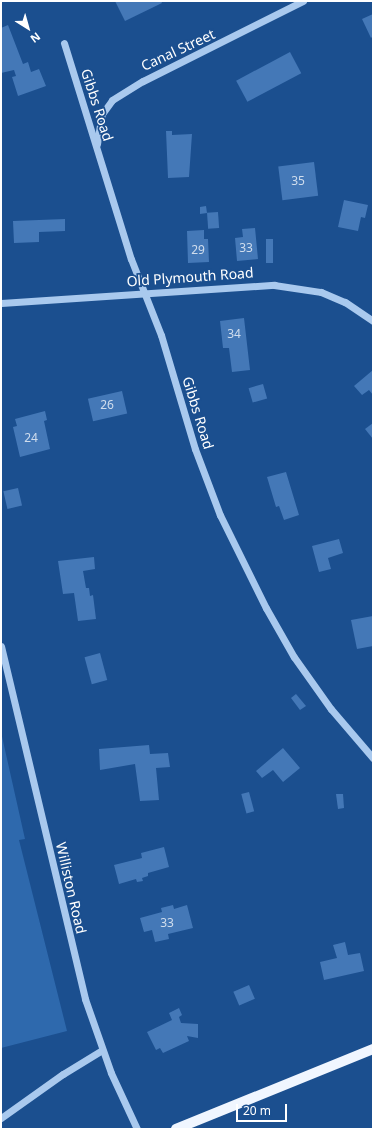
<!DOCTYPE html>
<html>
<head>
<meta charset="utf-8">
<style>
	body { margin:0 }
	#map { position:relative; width:374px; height:1130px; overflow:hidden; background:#1b4f8f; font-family:"Noto Sans",sans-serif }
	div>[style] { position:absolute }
	.green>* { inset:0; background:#2e69ad }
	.building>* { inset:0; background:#4478b7; transform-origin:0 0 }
	.minor>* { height:7px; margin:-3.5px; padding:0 3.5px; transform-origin:3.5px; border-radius:3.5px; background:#a9c9ee }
	.major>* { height:10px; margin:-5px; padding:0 5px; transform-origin:5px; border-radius:5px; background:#f0f6ff }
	span { translate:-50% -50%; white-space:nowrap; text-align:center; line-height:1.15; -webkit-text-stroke:3.5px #1b4f8f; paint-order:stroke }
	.number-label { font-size:12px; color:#d0dded }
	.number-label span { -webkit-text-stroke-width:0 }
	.street-label { font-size:14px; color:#fff }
	.frame { position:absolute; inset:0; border:2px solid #fff; pointer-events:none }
	.north { position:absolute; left:8px; top:8px; width:40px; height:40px; -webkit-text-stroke:3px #1b4f8f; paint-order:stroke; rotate:143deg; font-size:11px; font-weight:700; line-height:16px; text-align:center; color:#fff }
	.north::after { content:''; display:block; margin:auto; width:14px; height:18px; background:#fff; clip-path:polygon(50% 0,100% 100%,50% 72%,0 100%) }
	.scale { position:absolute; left:236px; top:1104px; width:51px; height:18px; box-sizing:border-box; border:2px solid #fff; border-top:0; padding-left:5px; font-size:12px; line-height:14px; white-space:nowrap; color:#fff; -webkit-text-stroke:3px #1b4f8f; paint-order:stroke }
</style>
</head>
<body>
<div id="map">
	<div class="green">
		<div style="clip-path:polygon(1px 732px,25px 839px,19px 840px,67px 1031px,1px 1048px)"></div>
	</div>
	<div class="building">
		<div style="clip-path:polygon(115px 1px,161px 1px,162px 3px,125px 21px)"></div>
		<div style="clip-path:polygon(373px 14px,373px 36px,371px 38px,362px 19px)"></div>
		<div style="clip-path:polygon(8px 25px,23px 64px,28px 62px,31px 72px,39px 69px,46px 86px,18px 96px,12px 77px,16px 76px,14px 70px,1px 73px,1px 28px)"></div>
		<div style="left:290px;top:52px;width:24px;height:61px;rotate:62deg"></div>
		<div style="clip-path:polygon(166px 131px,172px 131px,172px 135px,192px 134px,189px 177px,168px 178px)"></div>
		<div style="left:314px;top:162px;width:34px;height:36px;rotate:83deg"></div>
		<div style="clip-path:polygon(344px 200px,368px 205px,365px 218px,361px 217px,358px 231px,338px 227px)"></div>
		<div style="clip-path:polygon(206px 206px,207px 213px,200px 214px,200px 207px)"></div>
		<div style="left:218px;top:212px;width:16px;height:11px;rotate:86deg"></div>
		<div style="clip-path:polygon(65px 219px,65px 231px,39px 232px,39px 242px,14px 243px,13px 221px)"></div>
		<div style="clip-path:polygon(255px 228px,258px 259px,237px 261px,235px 238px,243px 237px,242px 229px)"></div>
		<div style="clip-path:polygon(204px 230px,204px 239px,208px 239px,209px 262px,188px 263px,187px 231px)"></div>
		<div style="left:266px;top:239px;width:7px;height:24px"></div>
		<div style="clip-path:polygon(244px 318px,250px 370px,232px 372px,229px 348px,223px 348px,220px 321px)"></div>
		<div style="clip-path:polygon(373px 370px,373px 395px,369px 390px,362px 395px,354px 386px)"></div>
		<div style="left:263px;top:384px;width:15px;height:15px;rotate:74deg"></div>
		<div style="left:122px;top:391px;width:23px;height:35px;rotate:77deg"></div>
		<div style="clip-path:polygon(45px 411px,47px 420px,44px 421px,50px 449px,20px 457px,13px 427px,17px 426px,15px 419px)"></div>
		<div style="clip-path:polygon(373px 423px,373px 439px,365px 429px)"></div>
		<div style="clip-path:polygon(286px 472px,299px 515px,284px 520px,279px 506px,276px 507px,267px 477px)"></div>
		<div style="left:18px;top:488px;width:18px;height:15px;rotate:77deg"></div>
		<div style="clip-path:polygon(339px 539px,343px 553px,328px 558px,331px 569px,319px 572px,312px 546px)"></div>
		<div style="clip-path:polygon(94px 557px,95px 569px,83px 571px,86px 588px,89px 588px,90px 596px,93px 595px,96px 619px,78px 621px,74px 593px,63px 594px,58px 561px)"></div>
		<div style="clip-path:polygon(373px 616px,373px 646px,357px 649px,351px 620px)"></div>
		<div style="left:100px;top:653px;width:28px;height:16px;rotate:75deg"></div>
		<div style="clip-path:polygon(296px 694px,306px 706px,300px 710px,291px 698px)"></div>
		<div style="clip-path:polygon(149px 745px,150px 754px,168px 753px,170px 767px,156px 768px,159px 800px,140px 801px,135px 764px,100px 770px,99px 749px)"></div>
		<div style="clip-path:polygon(283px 748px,300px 768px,283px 782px,273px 770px,262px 778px,256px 771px)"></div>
		<div style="left:249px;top:792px;width:20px;height:8px;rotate:75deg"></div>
		<div style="clip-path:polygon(336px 794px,343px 794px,344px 808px,338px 809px)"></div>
		<div style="clip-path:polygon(164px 847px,169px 867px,148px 873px,148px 876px,142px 878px,143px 881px,137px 882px,136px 879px,119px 884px,114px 865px,142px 858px,141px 853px)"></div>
		<div style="clip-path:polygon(173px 905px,174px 909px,187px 905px,193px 928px,168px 934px,169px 939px,155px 942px,152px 930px,144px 932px,140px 918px,162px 912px,161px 908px)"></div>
		<div style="clip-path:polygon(345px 942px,348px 955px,360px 953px,364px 971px,324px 980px,320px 962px,337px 958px,333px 945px)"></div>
		<div style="left:249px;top:985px;width:15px;height:17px;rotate:67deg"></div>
		<div style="clip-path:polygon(179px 1008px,182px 1015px,179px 1017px,181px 1023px,198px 1024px,198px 1038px,187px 1036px,189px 1041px,163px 1053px,160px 1048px,156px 1050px,147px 1032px,172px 1020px,169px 1013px)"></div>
	</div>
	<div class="minor">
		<div style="left:64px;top:43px;width:226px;rotate:72.8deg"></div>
		<div style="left:131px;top:259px;width:82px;rotate:68.5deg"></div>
		<div style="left:161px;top:335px;width:119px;rotate:73.4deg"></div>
		<div style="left:195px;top:449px;width:71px;rotate:69.3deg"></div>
		<div style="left:220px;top:515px;width:104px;rotate:63.7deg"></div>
		<div style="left:266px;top:608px;width:56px;rotate:60.3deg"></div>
		<div style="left:294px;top:657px;width:64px;rotate:54.6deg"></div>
		<div style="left:331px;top:709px;width:65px;rotate:49.4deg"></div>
		<div style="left:97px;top:144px;width:30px;rotate:-81deg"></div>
		<div style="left:102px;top:114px;width:17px;rotate:-54deg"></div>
		<div style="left:112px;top:100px;width:36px;rotate:-32deg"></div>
		<div style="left:143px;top:81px;width:179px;rotate:-26.6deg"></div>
		<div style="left:1px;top:303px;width:274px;rotate:-3.8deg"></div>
		<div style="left:274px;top:285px;width:48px;rotate:8.5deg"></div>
		<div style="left:321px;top:292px;width:26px;rotate:23deg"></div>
		<div style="left:345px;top:302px;width:34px;rotate:34deg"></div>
		<div style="left:1px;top:646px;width:363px;rotate:76.6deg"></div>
		<div style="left:85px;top:999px;width:78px;rotate:70.6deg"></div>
		<div style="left:111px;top:1073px;width:62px;rotate:65.1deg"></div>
		<div style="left:1px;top:1118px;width:76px;rotate:-35.4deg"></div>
		<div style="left:63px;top:1074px;width:46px;rotate:-31.6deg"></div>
	</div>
	<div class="major">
		<div style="left:176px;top:1129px;width:213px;rotate:-22.1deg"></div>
	</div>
	<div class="number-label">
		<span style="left:298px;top:181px">35</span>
		<span style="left:246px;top:248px">33</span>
		<span style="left:198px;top:250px">29</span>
		<span style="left:234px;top:334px">34</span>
		<span style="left:107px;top:405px">26</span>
		<span style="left:31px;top:438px">24</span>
		<span style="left:167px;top:923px">33</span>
	</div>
	<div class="street-label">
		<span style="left:178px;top:50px;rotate:-25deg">Canal Street</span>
		<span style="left:97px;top:105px;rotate:72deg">Gibbs Road</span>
		<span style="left:190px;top:277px;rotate:-4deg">Old Plymouth Road</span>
		<span style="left:198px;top:413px;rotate:73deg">Gibbs Road</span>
		<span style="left:71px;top:888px;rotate:77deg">Williston Road</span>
	</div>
	<div class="frame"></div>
	<div class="north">N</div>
	<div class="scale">20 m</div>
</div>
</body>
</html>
